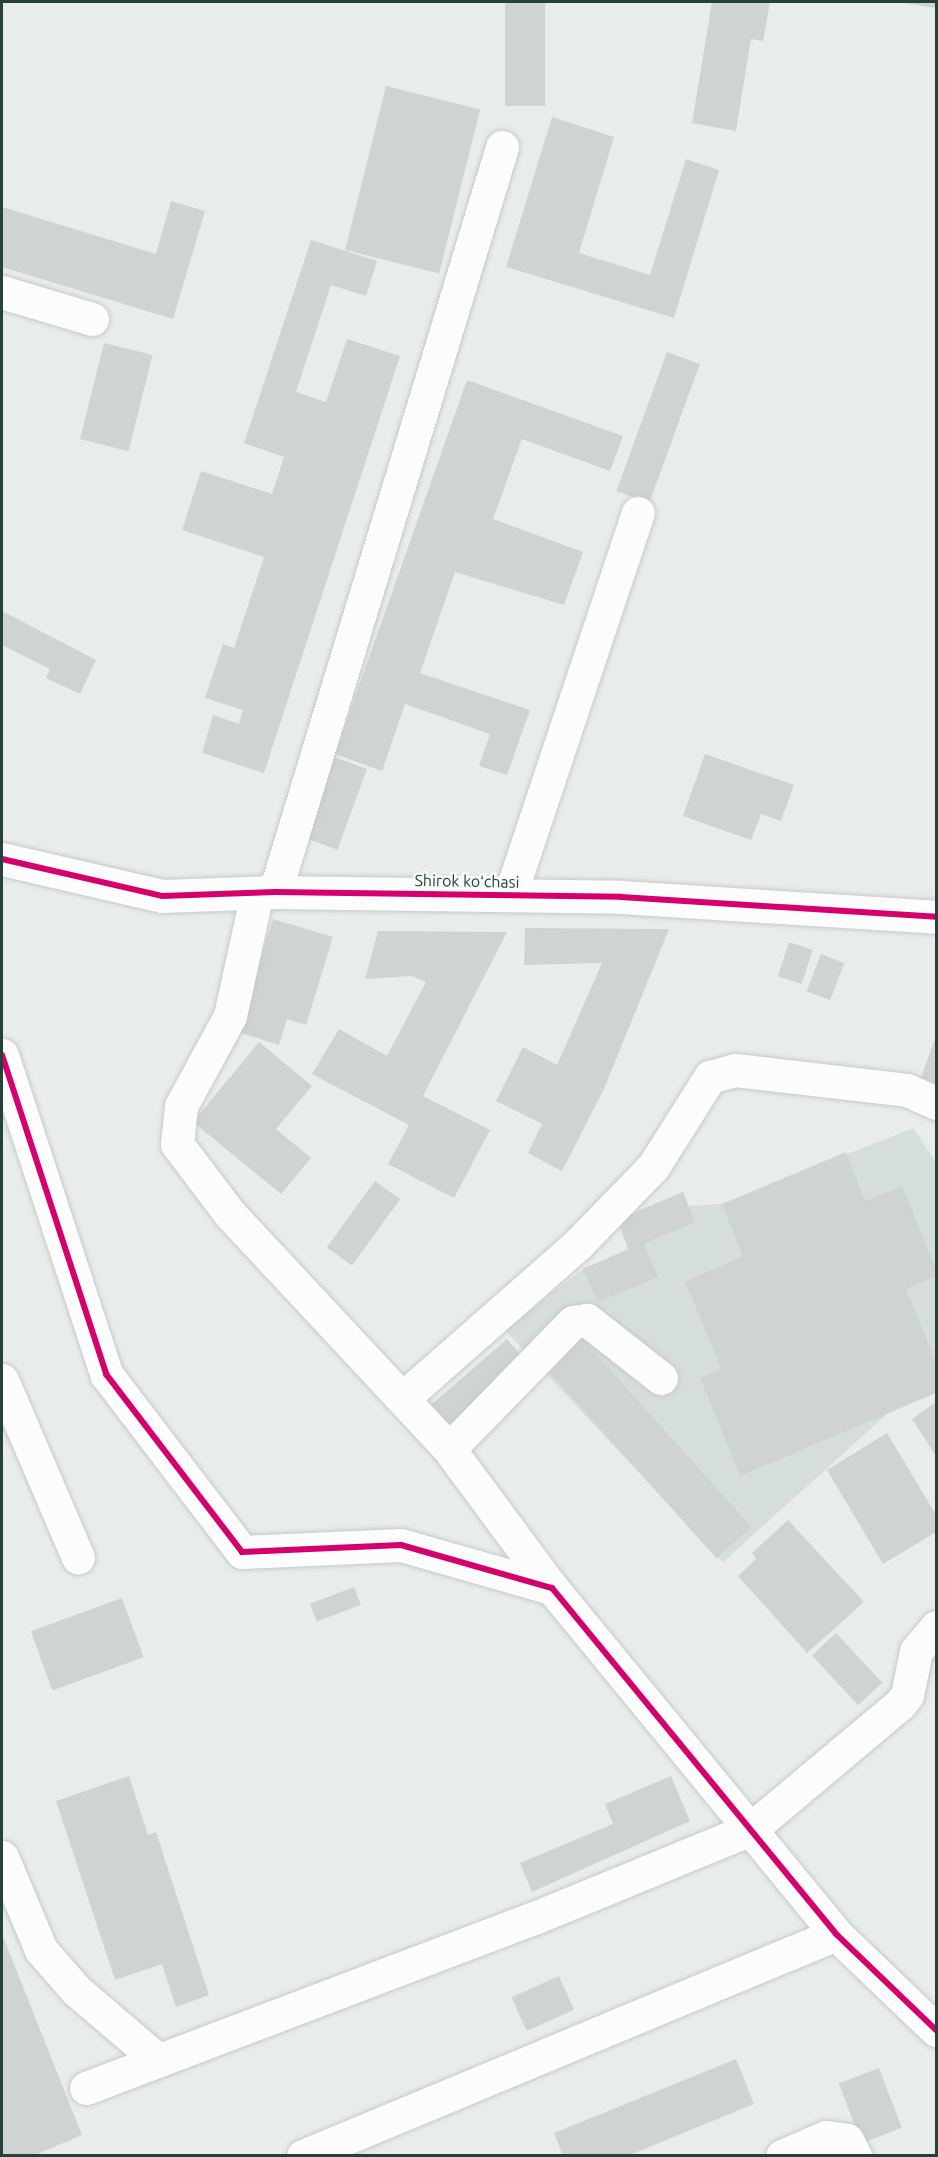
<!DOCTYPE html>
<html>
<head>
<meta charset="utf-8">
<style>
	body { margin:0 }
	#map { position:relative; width:938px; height:2157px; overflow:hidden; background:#e8edeb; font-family:Ubuntu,sans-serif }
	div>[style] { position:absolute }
	.built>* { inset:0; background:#d6dedb }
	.building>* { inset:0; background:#cfd4d2; transform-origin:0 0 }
	.roads { filter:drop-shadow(0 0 2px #c5cac8) drop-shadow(0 0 2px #c5cac8) }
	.minor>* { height:33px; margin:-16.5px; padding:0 16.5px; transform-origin:16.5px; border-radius:16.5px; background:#fcfcfc }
	.cycleway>* { height:6px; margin:-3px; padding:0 3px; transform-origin:3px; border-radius:3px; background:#d6006c }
	span { translate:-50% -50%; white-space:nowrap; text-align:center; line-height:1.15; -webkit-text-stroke:5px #f7fbf9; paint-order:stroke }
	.street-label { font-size:16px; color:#24423a }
	.frame { position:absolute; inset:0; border:3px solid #24423a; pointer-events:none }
</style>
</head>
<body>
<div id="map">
	<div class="built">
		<div style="clip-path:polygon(913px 1128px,936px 1162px,936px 1370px,723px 1562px,505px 1330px,583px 1269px,628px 1249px,617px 1220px,683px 1192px,688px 1206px,722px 1204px)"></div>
	</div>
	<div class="building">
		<div style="left:505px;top:2px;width:40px;height:104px"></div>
		<div style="clip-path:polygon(712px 2px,770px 2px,763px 41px,751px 39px,736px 131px,692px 123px)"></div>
		<div style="clip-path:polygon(904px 2px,936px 2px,936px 8px,904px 3px)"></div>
		<div style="left:386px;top:86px;width:97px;height:169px;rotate:14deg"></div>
		<div style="clip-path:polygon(552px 117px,614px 137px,579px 253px,650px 275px,686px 159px,719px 170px,674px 318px,506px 267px)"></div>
		<div style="clip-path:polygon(171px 201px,205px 211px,173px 319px,2px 267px,2px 207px,156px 254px)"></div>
		<div style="clip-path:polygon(311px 240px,377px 261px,366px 296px,331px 285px,296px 392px,326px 402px,347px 339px,400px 356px,264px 773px,202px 753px,213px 715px,239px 724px,243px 710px,205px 698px,223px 644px,234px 648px,264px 557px,182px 530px,201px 471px,272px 494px,284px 457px,244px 443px)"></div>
		<div style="left:104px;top:343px;width:50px;height:99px;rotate:14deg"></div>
		<div style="left:667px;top:352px;width:35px;height:148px;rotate:20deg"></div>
		<div style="clip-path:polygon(467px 380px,623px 436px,610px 471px,522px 439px,493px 519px,583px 552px,564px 605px,455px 572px,420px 673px,530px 710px,507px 775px,479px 766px,490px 734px,405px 704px,382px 771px,335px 754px)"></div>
		<div style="clip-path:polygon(2px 611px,96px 660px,80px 694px,46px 678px,50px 669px,2px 645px)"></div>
		<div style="clip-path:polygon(705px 754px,794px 785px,781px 821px,761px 814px,751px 840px,683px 816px)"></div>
		<div style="left:334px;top:757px;width:35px;height:86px;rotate:20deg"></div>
		<div style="clip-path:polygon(273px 919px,333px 937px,306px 1025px,287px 1019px,279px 1045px,238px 1032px)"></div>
		<div style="clip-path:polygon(525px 928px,669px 929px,604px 1089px,562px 1171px,528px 1153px,542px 1124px,496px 1101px,523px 1047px,557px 1065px,602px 963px,524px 965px)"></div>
		<div style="clip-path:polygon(378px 931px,507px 932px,423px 1096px,490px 1130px,454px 1198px,388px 1164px,409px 1125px,312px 1074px,339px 1029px,387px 1056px,426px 982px,411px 976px,365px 979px)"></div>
		<div style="left:789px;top:942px;width:25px;height:36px;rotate:18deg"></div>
		<div style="left:821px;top:954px;width:25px;height:40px;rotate:21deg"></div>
		<div style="clip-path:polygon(936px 1037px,936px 1083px,921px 1077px)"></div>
		<div style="clip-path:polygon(259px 1042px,312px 1086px,276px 1129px,311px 1158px,281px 1194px,193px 1122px)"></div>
		<div style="clip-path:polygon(846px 1152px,865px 1201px,902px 1186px,936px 1269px,936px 1276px,906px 1289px,936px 1362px,936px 1393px,740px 1476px,700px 1378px,721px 1369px,685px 1281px,743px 1257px,722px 1204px)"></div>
		<div style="left:375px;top:1181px;width:31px;height:82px;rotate:36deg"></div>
		<div style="clip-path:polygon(683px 1192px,695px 1222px,644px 1244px,658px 1277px,598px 1302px,583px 1269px,629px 1249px,617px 1220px)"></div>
		<div style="left:577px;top:1333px;width:261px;height:47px;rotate:48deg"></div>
		<div style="left:507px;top:1339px;width:28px;height:103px;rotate:49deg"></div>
		<div style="clip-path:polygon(936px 1402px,936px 1456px,912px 1419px)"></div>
		<div style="clip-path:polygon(887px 1433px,936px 1515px,936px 1532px,883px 1564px,827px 1470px)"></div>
		<div style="clip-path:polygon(788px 1520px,864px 1602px,807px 1653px,738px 1576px,756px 1559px,752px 1553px)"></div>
		<div style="left:354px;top:1587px;width:19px;height:47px;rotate:69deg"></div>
		<div style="left:122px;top:1598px;width:63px;height:97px;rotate:70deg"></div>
		<div style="left:836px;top:1633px;width:68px;height:33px;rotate:47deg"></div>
		<div style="clip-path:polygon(129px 1776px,148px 1835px,156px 1832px,209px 1995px,176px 2007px,162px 1964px,115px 1980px,56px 1801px)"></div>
		<div style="clip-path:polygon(671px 1776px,690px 1821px,532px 1892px,520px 1863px,613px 1824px,605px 1804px)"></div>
		<div style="clip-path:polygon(2px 1934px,82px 2135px,33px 2156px,2px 2156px)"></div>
		<div style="left:559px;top:1976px;width:37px;height:52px;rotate:66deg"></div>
		<div style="clip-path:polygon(736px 2059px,754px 2104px,627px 2156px,563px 2156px,554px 2133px)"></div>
		<div style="left:879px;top:2068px;width:64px;height:43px;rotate:69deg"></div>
	</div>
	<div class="roads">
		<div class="minor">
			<div style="left:2px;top:292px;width:94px;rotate:16.7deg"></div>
			<div style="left:2px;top:859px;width:164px;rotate:13deg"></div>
			<div style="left:162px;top:896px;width:113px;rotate:-2deg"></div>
			<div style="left:275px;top:892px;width:346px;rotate:0.8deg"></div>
			<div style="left:621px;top:897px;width:316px;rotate:3.6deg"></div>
			<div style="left:275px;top:892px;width:779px;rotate:-73.05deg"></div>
			<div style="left:257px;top:893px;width:126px;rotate:102.4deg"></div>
			<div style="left:230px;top:1016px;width:102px;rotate:118.6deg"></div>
			<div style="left:181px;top:1106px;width:38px;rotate:96deg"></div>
			<div style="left:177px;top:1144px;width:88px;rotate:52.9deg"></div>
			<div style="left:230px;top:1214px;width:321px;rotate:47deg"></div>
			<div style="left:449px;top:1449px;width:173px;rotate:53.5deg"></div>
			<div style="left:510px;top:895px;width:403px;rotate:-71.5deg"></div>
			<div style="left:2px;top:1055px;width:336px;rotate:71.9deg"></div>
			<div style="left:106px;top:1374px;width:224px;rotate:52.6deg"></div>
			<div style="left:242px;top:1552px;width:159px;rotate:-2.5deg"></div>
			<div style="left:401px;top:1545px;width:157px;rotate:15.9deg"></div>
			<div style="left:552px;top:1588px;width:448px;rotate:50.6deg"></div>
			<div style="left:836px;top:1934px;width:139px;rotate:43.8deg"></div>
			<div style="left:2px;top:1380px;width:193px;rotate:66.8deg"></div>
			<div style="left:403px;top:1398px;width:233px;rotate:-41.3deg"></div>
			<div style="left:578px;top:1244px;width:107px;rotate:-45.8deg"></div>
			<div style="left:653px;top:1167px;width:107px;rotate:-57.7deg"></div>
			<div style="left:710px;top:1077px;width:26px;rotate:-16deg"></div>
			<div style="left:735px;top:1070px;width:173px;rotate:6.6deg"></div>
			<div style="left:907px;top:1090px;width:32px;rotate:24deg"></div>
			<div style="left:449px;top:1449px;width:177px;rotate:-45.7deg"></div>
			<div style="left:573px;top:1322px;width:14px;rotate:-8deg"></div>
			<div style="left:587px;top:1320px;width:94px;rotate:38.1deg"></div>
			<div style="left:2px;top:1857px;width:101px;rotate:67.2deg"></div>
			<div style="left:41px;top:1950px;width:55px;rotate:48.7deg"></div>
			<div style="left:77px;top:1991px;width:106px;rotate:40.4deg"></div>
			<div style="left:86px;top:2088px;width:482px;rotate:-20.8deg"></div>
			<div style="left:537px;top:1917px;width:231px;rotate:-22.4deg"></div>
			<div style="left:751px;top:1829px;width:194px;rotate:-40deg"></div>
			<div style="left:900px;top:1704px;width:11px;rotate:-52deg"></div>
			<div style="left:907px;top:1695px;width:45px;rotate:-78.4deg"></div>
			<div style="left:916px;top:1651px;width:31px;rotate:-50deg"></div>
			<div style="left:303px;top:2156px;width:577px;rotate:-22.61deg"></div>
			<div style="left:782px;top:2156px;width:48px;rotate:-23.4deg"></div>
			<div style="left:826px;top:2137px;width:21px;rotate:8deg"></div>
			<div style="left:847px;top:2140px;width:18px;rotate:63deg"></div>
		</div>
	</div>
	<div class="cycleway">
		<div style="left:2px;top:859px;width:164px;rotate:13deg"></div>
		<div style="left:162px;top:896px;width:113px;rotate:-2deg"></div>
		<div style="left:275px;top:892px;width:346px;rotate:0.8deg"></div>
		<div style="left:621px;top:897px;width:316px;rotate:3.6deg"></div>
		<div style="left:2px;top:1055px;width:336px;rotate:71.9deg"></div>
		<div style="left:106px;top:1374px;width:224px;rotate:52.6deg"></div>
		<div style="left:242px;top:1552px;width:159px;rotate:-2.5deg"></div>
		<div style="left:401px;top:1545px;width:157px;rotate:15.9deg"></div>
		<div style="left:552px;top:1588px;width:448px;rotate:50.6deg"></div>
		<div style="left:836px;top:1934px;width:139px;rotate:43.8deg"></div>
	</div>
	<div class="street-label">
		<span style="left:467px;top:881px;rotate:1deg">Shirok koʻchasi</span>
	</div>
	<div class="frame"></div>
</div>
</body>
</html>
